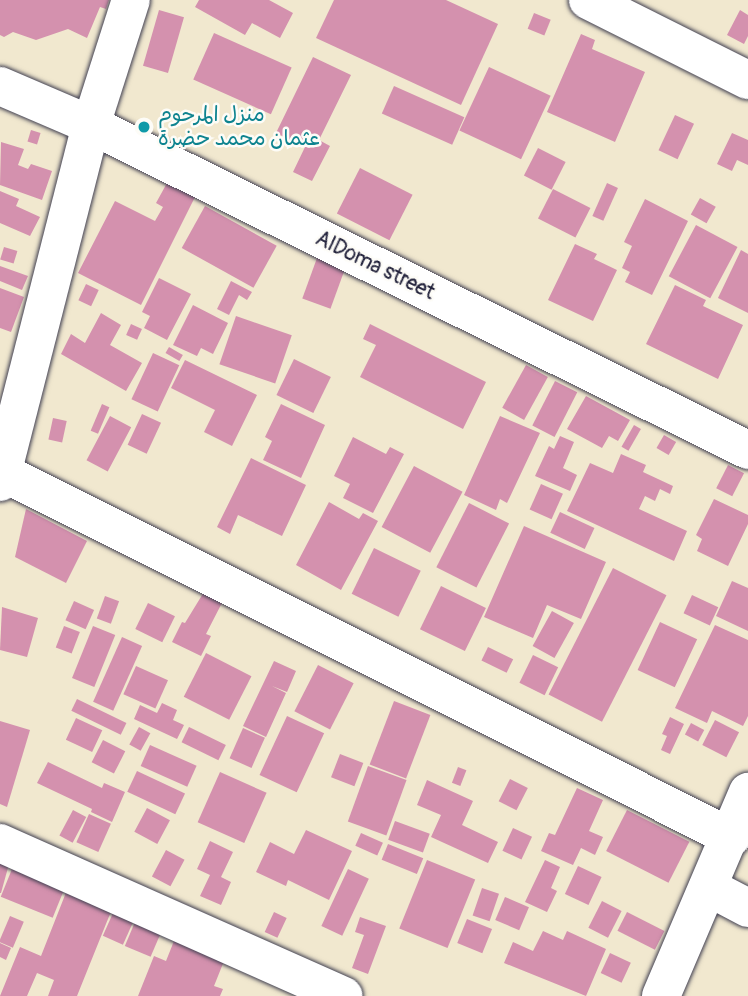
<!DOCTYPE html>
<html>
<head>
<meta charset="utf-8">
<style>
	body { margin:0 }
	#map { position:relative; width:748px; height:996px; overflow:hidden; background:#f1e8cf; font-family:Pangolin,"Playpen Sans Arabic",sans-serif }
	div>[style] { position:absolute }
	.building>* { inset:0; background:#d491ae; transform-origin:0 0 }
	.roads { filter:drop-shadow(0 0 2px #414051) drop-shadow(0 0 2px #414051) }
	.minor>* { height:38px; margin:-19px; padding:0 19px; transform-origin:19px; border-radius:19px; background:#fff }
	.dots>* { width:19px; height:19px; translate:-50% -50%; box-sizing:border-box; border:4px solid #fdfcf7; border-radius:50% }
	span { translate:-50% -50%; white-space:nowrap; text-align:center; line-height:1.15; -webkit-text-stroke:5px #fdfcf7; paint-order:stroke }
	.culture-label { font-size:21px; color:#0d838f }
	.left { translate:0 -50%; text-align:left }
	.street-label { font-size:21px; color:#22223b }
</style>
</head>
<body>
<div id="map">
	<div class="building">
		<div style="clip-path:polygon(0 0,109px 0,106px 9px,100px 7px,87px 38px,68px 29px,36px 40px,13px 32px,4px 37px,0 35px)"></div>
		<div style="clip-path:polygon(199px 0,269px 0,293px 13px,280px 38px,252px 23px,245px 35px,195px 7px)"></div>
		<div style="clip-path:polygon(334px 0,446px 0,498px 24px,461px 105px,316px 38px)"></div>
		<div style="left:159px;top:10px;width:26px;height:58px;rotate:16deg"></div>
		<div style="clip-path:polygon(740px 10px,748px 15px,748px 36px,744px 44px,727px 35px)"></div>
		<div style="left:534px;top:13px;width:18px;height:17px;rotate:22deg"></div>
		<div style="left:214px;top:33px;width:85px;height:51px;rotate:24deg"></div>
		<div style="clip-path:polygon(581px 34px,595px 40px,592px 49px,645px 72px,615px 142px,547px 112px)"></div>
		<div style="clip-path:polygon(313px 57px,351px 75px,319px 140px,330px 146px,312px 181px,293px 172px,305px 147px,276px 133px)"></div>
		<div style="left:489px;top:67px;width:68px;height:70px;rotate:25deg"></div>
		<div style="left:394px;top:86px;width:77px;height:30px;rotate:24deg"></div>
		<div style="left:675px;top:115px;width:21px;height:39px;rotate:25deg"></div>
		<div style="left:31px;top:130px;width:10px;height:12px;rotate:17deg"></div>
		<div style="clip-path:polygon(732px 133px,748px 140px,748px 165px,737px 160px,732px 171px,717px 164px)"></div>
		<div style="clip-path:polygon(1px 142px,24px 149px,18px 165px,28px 169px,31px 164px,52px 171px,42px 200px,0 185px)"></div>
		<div style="left:538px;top:148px;width:31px;height:31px;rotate:27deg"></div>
		<div style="left:360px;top:168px;width:59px;height:51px;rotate:27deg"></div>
		<div style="clip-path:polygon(167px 183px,195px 197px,141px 305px,78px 273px,115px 201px,155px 221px,163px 207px,156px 203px)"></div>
		<div style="left:607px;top:183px;width:12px;height:36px;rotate:24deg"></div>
		<div style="left:553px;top:189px;width:42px;height:33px;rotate:27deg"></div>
		<div style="clip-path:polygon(0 191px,19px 199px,16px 206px,40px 217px,30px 236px,0 223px)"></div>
		<div style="left:700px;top:198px;width:18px;height:19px;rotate:29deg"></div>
		<div style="clip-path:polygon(645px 199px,688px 221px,652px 295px,625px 282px,630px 272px,622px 268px,632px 246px,624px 242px)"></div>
		<div style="left:205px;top:206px;width:82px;height:48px;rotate:29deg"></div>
		<div style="left:696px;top:225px;width:47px;height:58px;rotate:28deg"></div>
		<div style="clip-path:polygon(575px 244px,597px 254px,594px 259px,617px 270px,593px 321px,548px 300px)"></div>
		<div style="left:4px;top:247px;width:14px;height:13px;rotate:17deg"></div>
		<div style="clip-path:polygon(741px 250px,748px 254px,748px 313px,718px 298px)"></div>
		<div style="left:317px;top:258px;width:30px;height:43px;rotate:20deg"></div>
		<div style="clip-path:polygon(0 266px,28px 276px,22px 290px,0 281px)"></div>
		<div style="clip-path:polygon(159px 278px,191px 294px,167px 340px,144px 328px,150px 316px,142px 312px)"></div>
		<div style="clip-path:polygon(231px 281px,252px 292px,247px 300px,239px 295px,229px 315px,217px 309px)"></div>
		<div style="left:86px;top:284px;width:14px;height:18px;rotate:25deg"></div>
		<div style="clip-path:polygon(675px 285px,706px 300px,703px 306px,743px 325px,718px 379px,646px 344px)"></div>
		<div style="clip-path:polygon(0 288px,24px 297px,11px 332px,0 328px)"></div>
		<div style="clip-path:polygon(193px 305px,228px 323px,213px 354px,201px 348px,197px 356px,173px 345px)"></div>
		<div style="clip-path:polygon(101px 313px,121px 325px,110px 345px,142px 363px,126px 391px,61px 354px,71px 334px,85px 343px)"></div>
		<div style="left:236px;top:316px;width:59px;height:51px;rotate:19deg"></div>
		<div style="left:131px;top:324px;width:12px;height:12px;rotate:24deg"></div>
		<div style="clip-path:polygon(370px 324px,486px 382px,463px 429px,360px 377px,376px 345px,363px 339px)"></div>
		<div style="left:169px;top:347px;width:16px;height:7px;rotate:30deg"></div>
		<div style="left:153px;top:353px;width:29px;height:51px;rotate:25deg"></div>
		<div style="left:294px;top:359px;width:41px;height:40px;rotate:26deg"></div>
		<div style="clip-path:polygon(185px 360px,257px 395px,232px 446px,204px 432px,215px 410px,171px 388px)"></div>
		<div style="left:526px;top:365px;width:25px;height:49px;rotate:29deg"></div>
		<div style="left:555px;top:381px;width:25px;height:50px;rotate:27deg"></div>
		<div style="clip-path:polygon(586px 396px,630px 420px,618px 441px,609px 436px,602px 448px,567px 429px)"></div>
		<div style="left:102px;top:404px;width:8px;height:29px;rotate:23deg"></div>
		<div style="clip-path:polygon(281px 404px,325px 425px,301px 478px,263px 460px,272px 441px,265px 437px)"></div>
		<div style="left:142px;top:414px;width:21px;height:34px;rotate:25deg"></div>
		<div style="left:110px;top:416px;width:24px;height:50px;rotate:28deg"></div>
		<div style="clip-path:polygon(500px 416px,540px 433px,507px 503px,500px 499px,496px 510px,464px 495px)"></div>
		<div style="left:53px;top:418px;width:14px;height:22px;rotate:12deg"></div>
		<div style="left:634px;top:425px;width:8px;height:25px;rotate:30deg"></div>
		<div style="left:664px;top:435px;width:14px;height:15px;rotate:30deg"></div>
		<div style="clip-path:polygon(560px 436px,574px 442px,563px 468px,577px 475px,570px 491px,535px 476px,549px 446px,554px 449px)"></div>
		<div style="clip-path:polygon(353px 437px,386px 454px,390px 447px,404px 454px,373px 513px,343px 498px,350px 484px,334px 476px)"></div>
		<div style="clip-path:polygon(621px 454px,646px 465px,643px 472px,673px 486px,670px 494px,660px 489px,655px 501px,645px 496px,639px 509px,687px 531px,674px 561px,567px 511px,590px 463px,613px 473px)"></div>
		<div style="clip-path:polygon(251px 458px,306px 485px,282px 536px,238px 515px,230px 534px,217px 527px)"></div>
		<div style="left:728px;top:465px;width:18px;height:26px;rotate:27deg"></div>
		<div style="left:414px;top:466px;width:55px;height:69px;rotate:28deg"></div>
		<div style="left:541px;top:484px;width:24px;height:28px;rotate:24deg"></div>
		<div style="clip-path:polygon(714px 499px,748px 515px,748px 524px,728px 566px,697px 551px,702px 539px,696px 535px)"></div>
		<div style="clip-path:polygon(329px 502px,359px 519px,363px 513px,378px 521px,341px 590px,296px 565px)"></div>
		<div style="left:469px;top:503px;width:45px;height:72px;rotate:27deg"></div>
		<div style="clip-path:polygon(26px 509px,87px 541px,66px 583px,15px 557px)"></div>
		<div style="left:560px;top:512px;width:38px;height:23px;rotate:25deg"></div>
		<div style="clip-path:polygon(524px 526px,606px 562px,581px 619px,547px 605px,533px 638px,484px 617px)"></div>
		<div style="left:374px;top:548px;width:52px;height:51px;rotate:26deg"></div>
		<div style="left:613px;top:568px;width:60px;height:142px;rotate:27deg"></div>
		<div style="clip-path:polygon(732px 581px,748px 588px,748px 631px,716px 616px)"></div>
		<div style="left:441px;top:586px;width:50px;height:48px;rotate:26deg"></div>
		<div style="clip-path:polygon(207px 587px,225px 597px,206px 634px,211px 636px,201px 656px,172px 642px,182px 622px,185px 623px)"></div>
		<div style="left:692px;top:595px;width:29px;height:20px;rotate:25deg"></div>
		<div style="left:105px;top:596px;width:15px;height:24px;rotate:20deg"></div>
		<div style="left:74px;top:601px;width:22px;height:21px;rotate:24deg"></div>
		<div style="left:148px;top:603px;width:30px;height:29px;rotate:26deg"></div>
		<div style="clip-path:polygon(2px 607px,38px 618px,27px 657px,0 650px)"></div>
		<div style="left:552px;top:611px;width:25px;height:40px;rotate:29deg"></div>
		<div style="left:660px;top:622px;width:41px;height:53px;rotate:25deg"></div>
		<div style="clip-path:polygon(715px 625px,748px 640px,748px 716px,743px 726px,712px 711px,707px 723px,675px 708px)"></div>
		<div style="left:64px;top:626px;width:17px;height:23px;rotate:21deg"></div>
		<div style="left:93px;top:626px;width:24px;height:56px;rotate:22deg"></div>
		<div style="left:122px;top:637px;width:22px;height:71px;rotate:24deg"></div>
		<div style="left:488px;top:647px;width:28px;height:15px;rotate:26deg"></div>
		<div style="left:206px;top:653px;width:51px;height:49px;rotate:27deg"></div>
		<div style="left:533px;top:655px;width:28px;height:31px;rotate:26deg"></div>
		<div style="clip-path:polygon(274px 661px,296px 671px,287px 692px,272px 686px,286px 693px,266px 737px,243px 726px)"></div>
		<div style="left:318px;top:665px;width:40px;height:52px;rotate:27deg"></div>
		<div style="left:136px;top:666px;width:35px;height:31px;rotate:24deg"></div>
		<div style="left:77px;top:699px;width:55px;height:13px;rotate:26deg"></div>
		<div style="left:394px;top:701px;width:39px;height:68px;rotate:21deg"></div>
		<div style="clip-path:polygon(162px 703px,177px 710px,173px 720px,184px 725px,177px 739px,134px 719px,140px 705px,157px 713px)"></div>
		<div style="left:287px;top:716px;width:41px;height:65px;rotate:25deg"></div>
		<div style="clip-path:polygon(670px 717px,684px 724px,670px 754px,661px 750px,667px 736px,662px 734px)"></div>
		<div style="left:76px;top:718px;width:29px;height:24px;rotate:25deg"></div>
		<div style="left:715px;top:720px;width:27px;height:28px;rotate:27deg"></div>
		<div style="clip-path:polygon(0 721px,30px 730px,7px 807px,0 804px)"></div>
		<div style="left:691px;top:723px;width:15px;height:13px;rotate:28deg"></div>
		<div style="left:139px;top:727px;width:13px;height:20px;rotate:29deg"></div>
		<div style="left:189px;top:727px;width:41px;height:17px;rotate:26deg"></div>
		<div style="left:243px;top:728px;width:24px;height:33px;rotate:24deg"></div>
		<div style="left:103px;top:740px;width:25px;height:25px;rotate:27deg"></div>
		<div style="left:150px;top:745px;width:51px;height:23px;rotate:24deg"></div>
		<div style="left:340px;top:754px;width:25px;height:25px;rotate:21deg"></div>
		<div style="clip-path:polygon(48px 762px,102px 788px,104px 783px,125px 792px,112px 822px,91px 812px,92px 809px,37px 783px)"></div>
		<div style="left:368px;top:766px;width:41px;height:59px;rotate:20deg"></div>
		<div style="left:458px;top:767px;width:9px;height:17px;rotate:21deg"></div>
		<div style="left:137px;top:771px;width:53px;height:23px;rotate:25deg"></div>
		<div style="left:220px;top:772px;width:51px;height:55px;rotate:24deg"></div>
		<div style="left:510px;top:779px;width:20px;height:25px;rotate:27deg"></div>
		<div style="clip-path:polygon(427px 780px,473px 801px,462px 825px,498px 842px,488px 863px,431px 837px,441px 815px,417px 805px)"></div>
		<div style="clip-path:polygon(577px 788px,603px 800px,589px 831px,603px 837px,595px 855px,581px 848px,573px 865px,541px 851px,549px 833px,555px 835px)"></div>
		<div style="left:147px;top:808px;width:26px;height:27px;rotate:28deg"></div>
		<div style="left:73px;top:810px;width:15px;height:29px;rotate:28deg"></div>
		<div style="left:627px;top:810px;width:70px;height:46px;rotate:27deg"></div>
		<div style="left:89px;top:814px;width:24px;height:31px;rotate:24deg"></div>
		<div style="left:395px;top:821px;width:37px;height:20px;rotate:20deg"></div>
		<div style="left:513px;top:828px;width:21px;height:25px;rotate:25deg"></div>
		<div style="clip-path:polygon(306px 830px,352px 851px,329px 900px,288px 880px,286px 886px,256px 872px,270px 842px,294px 854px)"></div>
		<div style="left:361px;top:833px;width:24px;height:14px;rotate:24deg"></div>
		<div style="clip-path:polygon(210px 841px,233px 852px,221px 877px,231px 882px,221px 905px,200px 896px,210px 875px,197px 869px)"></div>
		<div style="left:388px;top:844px;width:38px;height:17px;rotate:22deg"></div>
		<div style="left:166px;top:850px;width:21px;height:30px;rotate:28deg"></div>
		<div style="left:427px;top:860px;width:52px;height:74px;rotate:22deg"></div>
		<div style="clip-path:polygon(545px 860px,560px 867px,551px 888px,557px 891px,547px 912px,525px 902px)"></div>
		<div style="clip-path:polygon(0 862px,9px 864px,1px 893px,0 893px)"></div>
		<div style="left:578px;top:866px;width:26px;height:31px;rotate:25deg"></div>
		<div style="left:12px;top:869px;width:56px;height:30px;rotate:22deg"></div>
		<div style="left:348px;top:869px;width:23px;height:63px;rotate:25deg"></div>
		<div style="left:482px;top:888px;width:18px;height:29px;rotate:19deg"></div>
		<div style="clip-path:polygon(67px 890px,112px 909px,77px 996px,48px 996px,54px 980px,37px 973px,27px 996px,0 996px,20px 947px,41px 956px)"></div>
		<div style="left:505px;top:897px;width:26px;height:25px;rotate:23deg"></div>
		<div style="left:602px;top:901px;width:22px;height:30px;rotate:27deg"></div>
		<div style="left:274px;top:912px;width:14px;height:22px;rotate:25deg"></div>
		<div style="left:627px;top:912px;width:42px;height:21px;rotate:27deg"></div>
		<div style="left:113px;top:913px;width:22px;height:25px;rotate:24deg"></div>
		<div style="left:10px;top:916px;width:15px;height:28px;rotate:23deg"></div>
		<div style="clip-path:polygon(360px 917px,386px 926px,368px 974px,352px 968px,364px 935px,355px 932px)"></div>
		<div style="left:467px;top:919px;width:27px;height:26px;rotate:22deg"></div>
		<div style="left:135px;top:922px;width:28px;height:26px;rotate:23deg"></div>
		<div style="clip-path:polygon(543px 931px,563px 940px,567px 931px,606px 949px,586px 996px,504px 963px,513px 942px,533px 951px)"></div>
		<div style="clip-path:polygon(174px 941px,224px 961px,214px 986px,223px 989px,220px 996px,138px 996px,154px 956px,166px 961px)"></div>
		<div style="clip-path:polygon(0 943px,11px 948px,6px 960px,0 957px)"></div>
		<div style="left:610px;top:953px;width:23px;height:22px;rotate:25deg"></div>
	</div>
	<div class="roads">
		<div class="minor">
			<div style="left:588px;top:0;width:179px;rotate:26.6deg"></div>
			<div style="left:0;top:86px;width:99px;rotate:23.2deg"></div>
			<div style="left:91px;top:125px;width:733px;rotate:26.32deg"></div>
			<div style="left:0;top:471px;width:818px;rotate:26.6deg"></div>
			<div style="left:0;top:482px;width:368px;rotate:-75.7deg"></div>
			<div style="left:91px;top:125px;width:131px;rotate:-72.3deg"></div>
			<div style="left:0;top:843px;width:376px;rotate:24deg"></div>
			<div style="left:708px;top:887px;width:45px;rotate:27.7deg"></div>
			<div style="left:661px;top:996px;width:222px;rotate:-66.9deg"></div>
		</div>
	</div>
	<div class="dots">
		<div style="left:144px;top:127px;background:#0f9aa8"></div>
	</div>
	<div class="culture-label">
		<span class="left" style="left:158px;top:127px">منزل المرحوم<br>عثمان محمد حضرة</span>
	</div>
	<div class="street-label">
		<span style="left:375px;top:266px;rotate:26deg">AlDoma street</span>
	</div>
</div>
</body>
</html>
